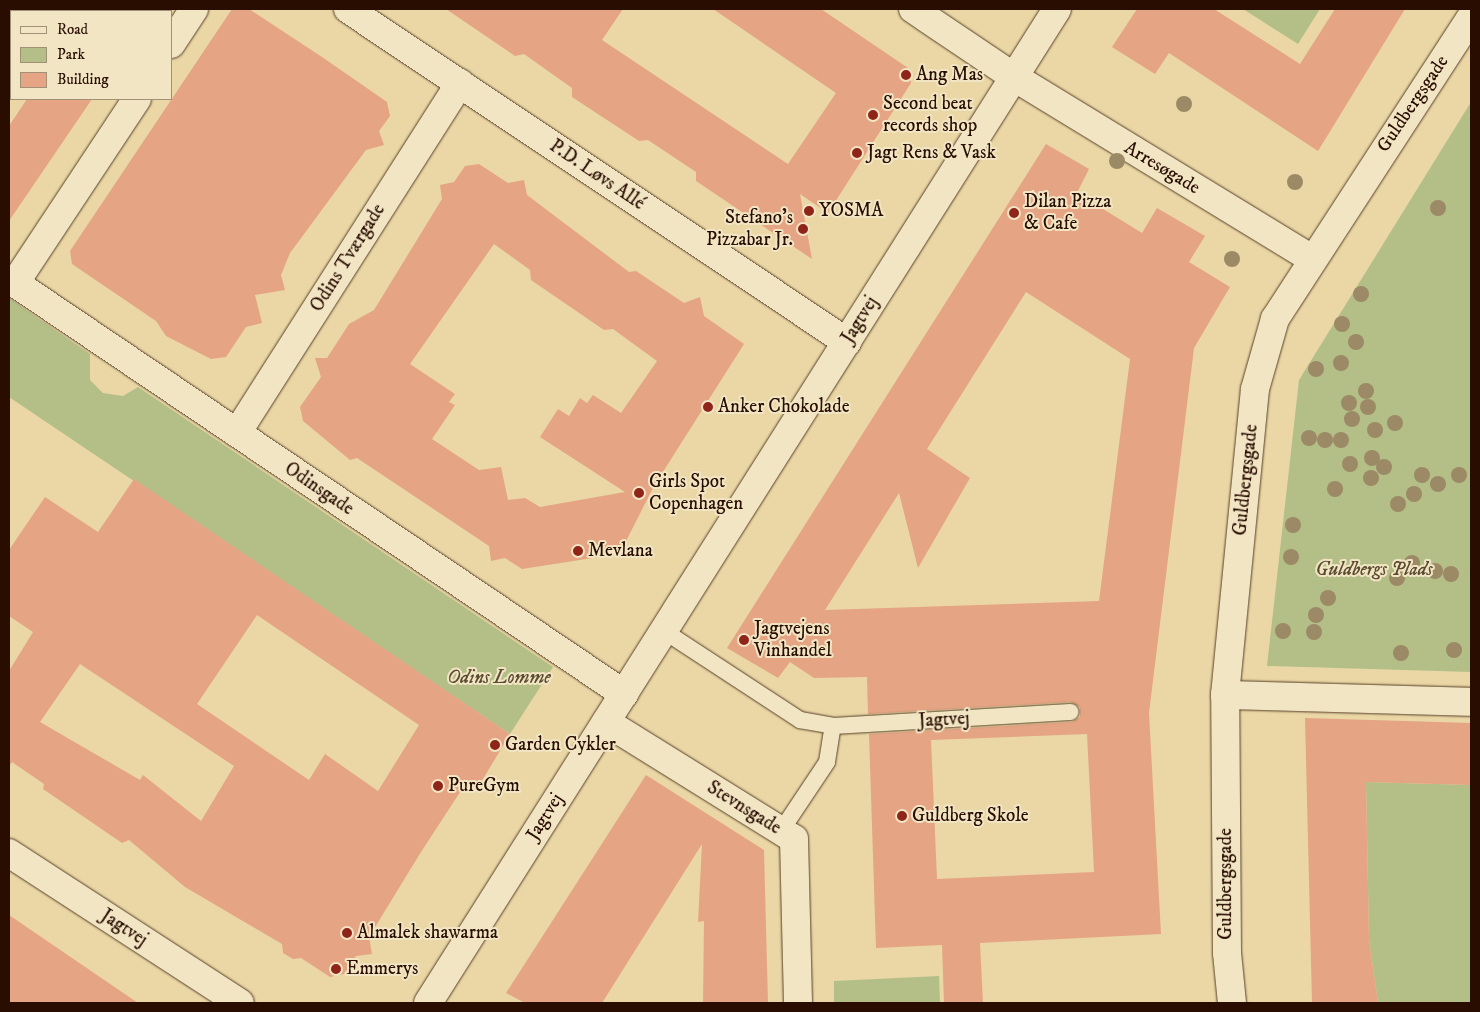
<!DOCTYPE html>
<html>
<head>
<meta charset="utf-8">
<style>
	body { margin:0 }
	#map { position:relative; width:1480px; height:1012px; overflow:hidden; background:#ead7a5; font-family:"IM FELL DW Pica",serif }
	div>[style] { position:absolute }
	.green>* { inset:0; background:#b4bf88 }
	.building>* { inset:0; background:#e5a483 }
	.roads { filter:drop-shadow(0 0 1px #594029) drop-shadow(0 0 1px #594029) }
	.service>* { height:16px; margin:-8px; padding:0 8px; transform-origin:8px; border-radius:8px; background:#f1e5c4 }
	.minor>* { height:28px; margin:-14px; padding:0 14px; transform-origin:14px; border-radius:14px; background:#f1e5c4 }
	.tertiary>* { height:28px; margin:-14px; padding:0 14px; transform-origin:14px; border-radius:14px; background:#f1e5c4 }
	.trees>* { width:16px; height:16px; margin:-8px; border-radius:50%; background:#9b8a65 }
	.dots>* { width:14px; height:14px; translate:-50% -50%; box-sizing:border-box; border:2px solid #f1e5c4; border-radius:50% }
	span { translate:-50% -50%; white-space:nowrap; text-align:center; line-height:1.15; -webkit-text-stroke:4px #f1e5c4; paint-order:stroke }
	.poi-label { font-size:19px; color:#290d00 }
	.left { translate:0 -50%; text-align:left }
	.right { translate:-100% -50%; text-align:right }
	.street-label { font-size:19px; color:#290d00 }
	.park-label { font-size:19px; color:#5a4b30; font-style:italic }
	.frame { position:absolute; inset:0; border:10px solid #290d00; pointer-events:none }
	.legend { position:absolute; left:10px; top:10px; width:162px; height:90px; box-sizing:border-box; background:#f1e5c4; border:1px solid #a18f76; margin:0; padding:6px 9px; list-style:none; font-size:15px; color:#290d00 }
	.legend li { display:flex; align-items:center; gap:10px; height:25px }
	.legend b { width:25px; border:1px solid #a18f76 }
</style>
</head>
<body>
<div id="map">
	<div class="green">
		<div style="clip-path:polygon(1243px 9px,1320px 9px,1298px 44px)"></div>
		<div style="clip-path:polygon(1471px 102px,1471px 672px,1267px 666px,1299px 380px)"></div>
		<div style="clip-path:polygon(9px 298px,90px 354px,90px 380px,103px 393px,123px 396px,138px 387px,553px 667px,510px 734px,9px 397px)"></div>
		<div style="clip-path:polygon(1366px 782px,1471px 785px,1471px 1003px,1378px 1003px,1369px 940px)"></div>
		<div style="clip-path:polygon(939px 976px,940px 1003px,834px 1003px,834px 981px)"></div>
	</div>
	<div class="building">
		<div style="clip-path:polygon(232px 9px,249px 9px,322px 57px,387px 102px,390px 116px,379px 131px,384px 145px,366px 150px,290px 253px,281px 275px,285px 290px,255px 295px,262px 323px,246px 327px,226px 357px,211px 359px,166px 336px,156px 321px,72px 264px,70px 251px)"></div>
		<div style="clip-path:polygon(446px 9px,623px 9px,602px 40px,788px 164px,836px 93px,713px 9px,821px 9px,908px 68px,911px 83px,828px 213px,800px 194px,812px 259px,696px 181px,696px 172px,648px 140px,639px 141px,572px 97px,572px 88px,524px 54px,515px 56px)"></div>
		<div style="clip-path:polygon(1137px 9px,1214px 9px,1300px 64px,1335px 9px,1405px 9px,1318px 151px,1169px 53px,1155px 74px,1112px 47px)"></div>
		<div style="clip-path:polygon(27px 99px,92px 99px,9px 221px,9px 126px)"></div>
		<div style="clip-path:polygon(evenodd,1046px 144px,1089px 169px,1077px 193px,1142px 233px,1157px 208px,1205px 236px,1189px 262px,1230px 287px,1194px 348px,1149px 713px,1161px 934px,980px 943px,983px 1003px,944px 1003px,942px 945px,876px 948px,869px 734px,1072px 722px,1080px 717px,1080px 707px,1070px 702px,868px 714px,867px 677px,814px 678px,790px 662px,778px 678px,727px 648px,1046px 144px,1026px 292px,1130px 359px,1099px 601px,825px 610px,899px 493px,918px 568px,970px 478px,927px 449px,1026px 292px,1046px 144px,1087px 734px,1094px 872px,937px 879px,931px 740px,1087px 734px)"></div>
		<div style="clip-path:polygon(evenodd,479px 164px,508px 183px,524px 180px,527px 195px,629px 272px,636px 271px,684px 303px,700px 297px,704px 316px,744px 344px,654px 486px,624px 545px,599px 557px,522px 569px,505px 558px,491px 561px,489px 546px,357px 458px,350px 460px,303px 421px,300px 407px,321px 377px,315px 358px,327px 358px,349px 324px,374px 310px,442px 199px,440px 185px,454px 182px,465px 166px,479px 164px,494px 244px,530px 270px,531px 280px,604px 330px,613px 329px,657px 361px,621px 413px,593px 395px,587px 403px,580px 398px,569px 416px,558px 409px,540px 437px,625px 492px,540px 507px,525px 498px,508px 500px,501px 467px,479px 470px,432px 439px,455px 405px,449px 402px,455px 394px,410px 364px,494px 244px)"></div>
		<div style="clip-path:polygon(evenodd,134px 479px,510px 734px,477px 789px,466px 783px,421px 852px,369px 937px,372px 954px,356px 956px,344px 974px,330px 977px,301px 958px,293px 959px,283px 953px,282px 944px,185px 887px,129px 840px,122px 843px,43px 789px,44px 784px,12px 762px,9px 767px,9px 671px,33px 632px,9px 616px,9px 550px,45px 497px,98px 532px,134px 479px,257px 615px,419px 725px,378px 791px,325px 754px,309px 780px,197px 704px,257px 615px,134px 479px,80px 664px,234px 766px,201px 821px,143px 775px,140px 780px,40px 722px,80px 664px)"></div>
		<div style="clip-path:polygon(1305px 718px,1471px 723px,1471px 785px,1366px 782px,1369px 940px,1378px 1003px,1312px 1003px)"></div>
		<div style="clip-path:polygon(646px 775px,764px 850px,768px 1003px,703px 1003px,704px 921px,698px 922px,702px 844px,602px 1003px,525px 1003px,506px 993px)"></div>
		<div style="clip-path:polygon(9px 915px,138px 1003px,9px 1003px)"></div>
	</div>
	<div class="roads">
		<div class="service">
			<div style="left:664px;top:631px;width:163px;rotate:33.2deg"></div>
			<div style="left:800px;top:720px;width:34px;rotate:10deg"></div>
			<div style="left:833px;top:726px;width:238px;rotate:-3.4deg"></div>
			<div style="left:781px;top:831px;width:83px;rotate:-56.3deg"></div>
			<div style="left:827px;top:762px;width:36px;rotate:-81deg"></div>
		</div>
		<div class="minor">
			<div style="left:348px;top:9px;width:600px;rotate:33.72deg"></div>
			<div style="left:171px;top:44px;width:42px;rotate:-56.7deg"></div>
			<div style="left:1014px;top:77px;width:348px;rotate:31.4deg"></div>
			<div style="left:9px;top:279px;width:742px;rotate:34.01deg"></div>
			<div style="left:15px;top:283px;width:221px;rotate:-56.5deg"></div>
			<div style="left:237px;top:433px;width:415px;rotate:-57.5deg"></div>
			<div style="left:1225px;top:695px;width:246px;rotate:1.6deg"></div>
			<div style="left:606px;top:722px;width:221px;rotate:31.9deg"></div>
			<div style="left:794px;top:839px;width:164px;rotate:88.6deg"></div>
			<div style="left:9px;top:853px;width:275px;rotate:33deg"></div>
			<div style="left:1232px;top:1003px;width:50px;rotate:-95.7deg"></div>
			<div style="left:1227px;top:953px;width:258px;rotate:-90.4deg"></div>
			<div style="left:1225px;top:695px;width:307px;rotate:-84.4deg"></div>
			<div style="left:1255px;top:389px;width:73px;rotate:-74.1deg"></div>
			<div style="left:1275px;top:319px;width:360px;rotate:-57deg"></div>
		</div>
		<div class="tertiary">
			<div style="left:913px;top:9px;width:122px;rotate:34deg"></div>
			<div style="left:428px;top:1003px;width:1176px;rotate:-57.67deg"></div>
		</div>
	</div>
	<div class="trees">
		<div style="left:1184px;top:104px"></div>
		<div style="left:1117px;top:161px"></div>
		<div style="left:1295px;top:182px"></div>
		<div style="left:1438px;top:208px"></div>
		<div style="left:1232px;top:259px"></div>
		<div style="left:1361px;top:294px"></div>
		<div style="left:1342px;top:324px"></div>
		<div style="left:1356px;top:342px"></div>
		<div style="left:1341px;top:363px"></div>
		<div style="left:1316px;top:369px"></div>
		<div style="left:1366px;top:391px"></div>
		<div style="left:1349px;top:403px"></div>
		<div style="left:1368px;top:407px"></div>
		<div style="left:1352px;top:419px"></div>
		<div style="left:1395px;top:423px"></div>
		<div style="left:1375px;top:430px"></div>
		<div style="left:1309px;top:438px"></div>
		<div style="left:1325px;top:440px"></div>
		<div style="left:1341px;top:440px"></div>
		<div style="left:1372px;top:458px"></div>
		<div style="left:1350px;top:464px"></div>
		<div style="left:1384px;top:467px"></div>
		<div style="left:1422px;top:475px"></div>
		<div style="left:1459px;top:475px"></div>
		<div style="left:1371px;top:478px"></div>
		<div style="left:1438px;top:484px"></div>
		<div style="left:1335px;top:489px"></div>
		<div style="left:1414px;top:494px"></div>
		<div style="left:1398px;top:504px"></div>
		<div style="left:1293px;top:525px"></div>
		<div style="left:1291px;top:557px"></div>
		<div style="left:1412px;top:563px"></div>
		<div style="left:1435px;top:571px"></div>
		<div style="left:1451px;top:574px"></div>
		<div style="left:1397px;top:578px"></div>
		<div style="left:1328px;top:598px"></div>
		<div style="left:1316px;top:615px"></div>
		<div style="left:1283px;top:631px"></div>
		<div style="left:1314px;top:632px"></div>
		<div style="left:1454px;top:650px"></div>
		<div style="left:1401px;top:653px"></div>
	</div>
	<div class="dots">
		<div style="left:906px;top:75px;background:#8f2418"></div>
		<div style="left:873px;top:115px;background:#8f2418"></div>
		<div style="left:857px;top:153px;background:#8f2418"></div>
		<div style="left:809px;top:211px;background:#8f2418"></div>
		<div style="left:1014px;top:213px;background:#8f2418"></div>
		<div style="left:803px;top:229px;background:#8f2418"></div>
		<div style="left:708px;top:407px;background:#8f2418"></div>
		<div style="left:639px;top:493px;background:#8f2418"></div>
		<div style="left:578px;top:551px;background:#8f2418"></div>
		<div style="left:744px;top:640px;background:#8f2418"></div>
		<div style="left:495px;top:745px;background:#8f2418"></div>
		<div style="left:438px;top:786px;background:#8f2418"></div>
		<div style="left:902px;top:816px;background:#8f2418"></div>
		<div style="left:347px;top:933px;background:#8f2418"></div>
		<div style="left:336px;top:969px;background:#8f2418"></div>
	</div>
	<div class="poi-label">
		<span class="left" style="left:916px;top:75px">Ang Mas</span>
		<span class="left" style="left:883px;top:115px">Second beat<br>records shop</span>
		<span class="left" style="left:867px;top:153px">Jagt Rens &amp; Vask</span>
		<span class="left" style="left:1024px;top:213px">Dilan Pizza<br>&amp; Cafe</span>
		<span class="left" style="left:819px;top:211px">YOSMA</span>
		<span class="right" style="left:793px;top:229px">Stefano's<br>Pizzabar Jr.</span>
		<span class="left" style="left:718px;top:407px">Anker Chokolade</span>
		<span class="left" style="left:649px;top:493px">Girls Spot<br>Copenhagen</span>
		<span class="left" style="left:588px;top:551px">Mevlana</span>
		<span class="left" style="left:754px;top:640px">Jagtvejens<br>Vinhandel</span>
		<span class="left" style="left:505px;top:745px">Garden Cykler</span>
		<span class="left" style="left:448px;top:786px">PureGym</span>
		<span class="left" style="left:912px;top:816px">Guldberg Skole</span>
		<span class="left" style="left:357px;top:933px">Almalek shawarma</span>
		<span class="left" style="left:346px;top:969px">Emmerys</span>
	</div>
	<div class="street-label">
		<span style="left:1413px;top:104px;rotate:-56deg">Guldbergsgade</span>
		<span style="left:1162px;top:168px;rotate:31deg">Arresøgade</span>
		<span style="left:597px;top:175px;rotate:34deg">P.D. Løvs Allé</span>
		<span style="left:348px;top:258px;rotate:-58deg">Odins Tværgade</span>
		<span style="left:860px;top:320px;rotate:-58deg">Jagtvej</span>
		<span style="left:1246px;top:480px;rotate:-84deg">Guldbergsgade</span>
		<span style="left:319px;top:489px;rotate:34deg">Odinsgade</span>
		<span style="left:944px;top:720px;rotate:-3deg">Jagtvej</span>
		<span style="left:744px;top:808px;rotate:32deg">Stevnsgade</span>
		<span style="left:545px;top:817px;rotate:-58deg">Jagtvej</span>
		<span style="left:1226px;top:884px;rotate:-90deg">Guldbergsgade</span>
		<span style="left:124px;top:928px;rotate:33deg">Jagtvej</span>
	</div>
	<div class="park-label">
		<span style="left:1374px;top:570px">Guldbergs Plads</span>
		<span style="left:499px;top:678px">Odins Lomme</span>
	</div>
	<div class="frame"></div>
	<ul class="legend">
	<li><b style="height:6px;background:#f1e5c4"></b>Road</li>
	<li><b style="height:14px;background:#b4bf88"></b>Park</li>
	<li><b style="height:14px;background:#e5a483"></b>Building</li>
	</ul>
</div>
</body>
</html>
